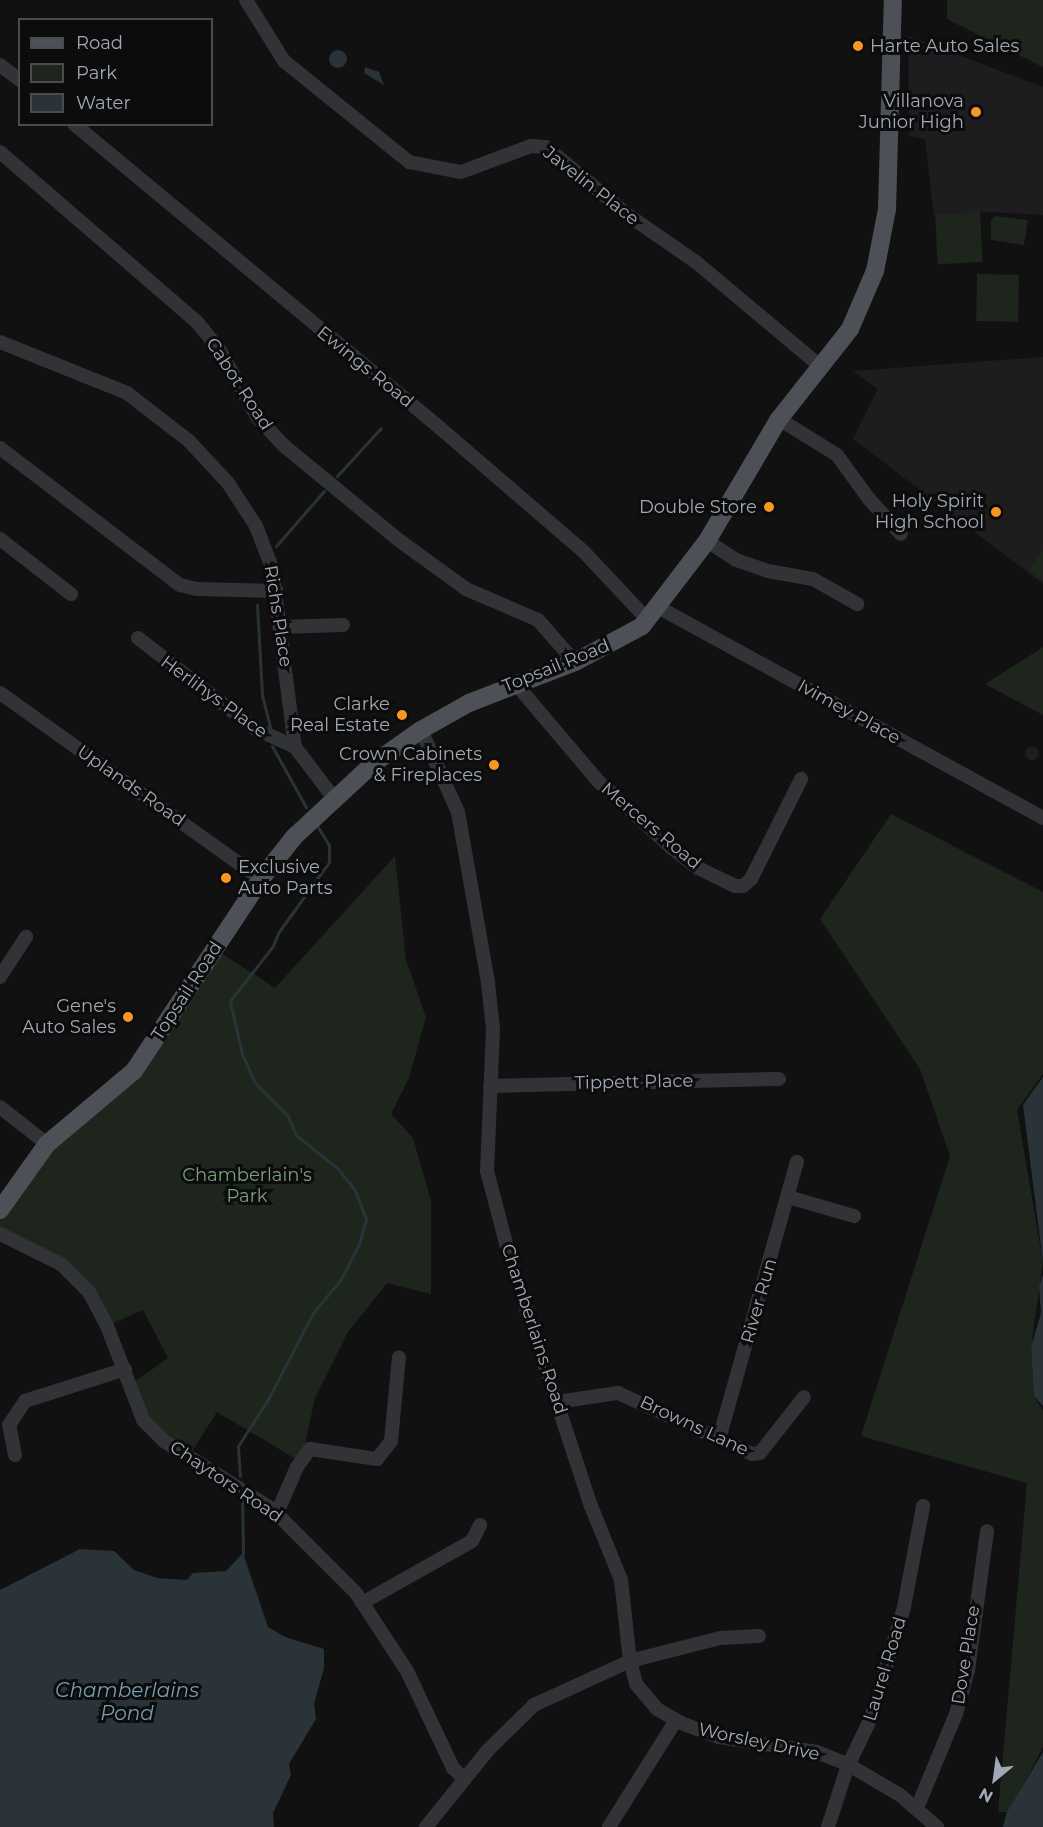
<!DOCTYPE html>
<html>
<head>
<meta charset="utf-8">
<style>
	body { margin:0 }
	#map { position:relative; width:1043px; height:1827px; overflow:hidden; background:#111112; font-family:Montserrat,sans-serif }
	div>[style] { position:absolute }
	.built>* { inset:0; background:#1d1d1f }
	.round { border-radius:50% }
	.green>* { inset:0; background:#1d251d; transform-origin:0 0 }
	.water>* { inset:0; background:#293338 }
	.stream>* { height:3px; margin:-1.5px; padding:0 1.5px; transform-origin:1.5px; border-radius:1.5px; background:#293338 }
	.minor>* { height:14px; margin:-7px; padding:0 7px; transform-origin:7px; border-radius:7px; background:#323337 }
	.major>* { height:18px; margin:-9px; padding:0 9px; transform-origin:9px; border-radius:9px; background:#4d5157 }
	.dots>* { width:16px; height:16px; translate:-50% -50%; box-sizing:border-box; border:3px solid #0c0c0d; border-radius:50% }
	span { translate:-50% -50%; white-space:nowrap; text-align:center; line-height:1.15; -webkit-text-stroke:6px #0c0c0d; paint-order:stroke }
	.poi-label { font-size:18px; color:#a1a9b4 }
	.left { translate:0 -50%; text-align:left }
	.right { translate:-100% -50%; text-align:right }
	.street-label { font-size:18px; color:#a1a9b4 }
	.park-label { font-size:18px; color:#7aa077 }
	.water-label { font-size:20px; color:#769db1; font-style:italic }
	.legend { position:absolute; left:18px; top:18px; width:195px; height:108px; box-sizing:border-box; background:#0c0c0d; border:2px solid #484b50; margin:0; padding:8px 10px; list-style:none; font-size:18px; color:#a1a9b4 }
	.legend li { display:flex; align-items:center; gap:12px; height:30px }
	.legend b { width:30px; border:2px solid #484b50 }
	.north { position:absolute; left:965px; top:1749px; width:60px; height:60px; -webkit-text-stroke:4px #0c0c0d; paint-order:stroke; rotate:209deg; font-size:16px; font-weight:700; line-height:24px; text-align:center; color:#a1a9b4 }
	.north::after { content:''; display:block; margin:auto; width:21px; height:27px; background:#a1a9b4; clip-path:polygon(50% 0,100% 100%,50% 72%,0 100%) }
</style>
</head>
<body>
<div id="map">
	<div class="built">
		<div style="clip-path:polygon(908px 36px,1043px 87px,1043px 215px,988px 212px,934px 217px,925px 139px,909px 136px)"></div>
		<div style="clip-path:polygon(1043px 357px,1043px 584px,853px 439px,878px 389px,853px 371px)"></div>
		<div class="round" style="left:1025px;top:746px;width:14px;height:14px"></div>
	</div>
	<div class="green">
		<div style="clip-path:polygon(947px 0,1043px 0,1043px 67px,947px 19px)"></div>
		<div style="left:980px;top:212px;width:50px;height:45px;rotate:87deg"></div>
		<div style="clip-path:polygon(995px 216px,1028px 220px,1024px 245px,991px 240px,991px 220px)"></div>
		<div style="left:977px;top:274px;width:42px;height:47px;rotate:1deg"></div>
		<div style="clip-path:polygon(1043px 550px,1043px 581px,1028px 570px)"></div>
		<div style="clip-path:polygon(1043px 647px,1043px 715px,985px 684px)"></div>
		<div style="clip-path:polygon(891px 814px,1043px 892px,1043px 1074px,1017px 1110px,1043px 1262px,1031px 1347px,1034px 1396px,1043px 1411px,1043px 1747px,1003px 1825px,1007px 1812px,998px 1812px,1027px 1483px,861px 1436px,950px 1156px,920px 1069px,820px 919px)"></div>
		<div style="clip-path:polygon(395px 856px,406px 960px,426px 1017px,409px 1078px,391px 1114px,413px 1138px,431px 1201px,431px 1294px,387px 1283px,348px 1332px,315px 1398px,301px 1462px,217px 1412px,189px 1456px,143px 1420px,130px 1385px,168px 1358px,143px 1310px,107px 1326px,61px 1264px,0 1234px,0 1210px,47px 1144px,134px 1071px,215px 949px,275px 988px)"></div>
	</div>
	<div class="water">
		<div class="round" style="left:329px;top:50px;width:18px;height:18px"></div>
		<div style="clip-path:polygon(365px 67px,379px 72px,384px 85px,364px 73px)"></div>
		<div style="clip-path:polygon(1043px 1077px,1043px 1262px,1023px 1105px)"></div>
		<div style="clip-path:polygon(1043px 1275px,1043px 1406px,1034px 1396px,1031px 1347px,1041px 1313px,1039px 1286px)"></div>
		<div style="clip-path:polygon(80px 1549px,114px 1551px,134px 1570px,157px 1578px,187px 1580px,193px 1573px,226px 1571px,243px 1553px,268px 1627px,285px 1637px,324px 1649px,324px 1668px,314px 1704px,316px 1719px,289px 1764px,291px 1775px,273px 1813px,274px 1827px,0 1827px,0 1590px)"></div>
		<div style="clip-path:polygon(1043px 1752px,1043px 1827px,1003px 1827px,1007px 1812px)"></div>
	</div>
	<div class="stream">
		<div style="left:337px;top:476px;width:65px;rotate:-47.5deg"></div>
		<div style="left:276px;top:546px;width:73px;rotate:-48.9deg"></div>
		<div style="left:257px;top:605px;width:90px;rotate:86.8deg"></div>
		<div style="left:262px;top:695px;width:36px;rotate:76deg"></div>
		<div style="left:272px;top:746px;width:70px;rotate:60.9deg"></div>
		<div style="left:240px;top:1476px;width:30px;rotate:-94deg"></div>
		<div style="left:238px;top:1446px;width:54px;rotate:-57.2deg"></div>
		<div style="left:267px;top:1401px;width:99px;rotate:-62.4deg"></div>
		<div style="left:313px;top:1313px;width:44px;rotate:-50.5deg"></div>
		<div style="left:341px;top:1279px;width:39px;rotate:-63deg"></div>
		<div style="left:359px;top:1244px;width:26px;rotate:-74deg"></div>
		<div style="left:366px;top:1219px;width:31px;rotate:-111deg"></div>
		<div style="left:355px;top:1190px;width:28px;rotate:-129deg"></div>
		<div style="left:337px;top:1168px;width:53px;rotate:-141.2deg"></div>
		<div style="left:296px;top:1135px;width:21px;rotate:-113deg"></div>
		<div style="left:288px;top:1116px;width:47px;rotate:-135deg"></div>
		<div style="left:255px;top:1083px;width:32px;rotate:-114deg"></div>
		<div style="left:242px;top:1054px;width:54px;rotate:-102.8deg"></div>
		<div style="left:230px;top:1001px;width:70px;rotate:-52deg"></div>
		<div style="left:273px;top:946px;width:14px;rotate:-69deg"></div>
		<div style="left:278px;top:933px;width:87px;rotate:-54.3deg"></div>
		<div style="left:329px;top:862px;width:17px;rotate:-90deg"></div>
		<div style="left:329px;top:845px;width:22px;rotate:-122deg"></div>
		<div style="left:242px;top:1495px;width:58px;rotate:89deg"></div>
	</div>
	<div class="minor">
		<div style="left:246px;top:0;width:72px;rotate:58.1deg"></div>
		<div style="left:284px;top:61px;width:161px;rotate:38.9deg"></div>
		<div style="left:409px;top:162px;width:53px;rotate:10.9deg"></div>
		<div style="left:461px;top:172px;width:75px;rotate:-20.4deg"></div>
		<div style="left:531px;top:146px;width:15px;rotate:4deg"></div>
		<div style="left:546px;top:147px;width:107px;rotate:39.7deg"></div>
		<div style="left:628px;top:215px;width:83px;rotate:34.7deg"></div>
		<div style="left:696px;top:262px;width:162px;rotate:40deg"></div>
		<div style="left:0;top:65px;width:25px;rotate:37deg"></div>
		<div style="left:74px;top:124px;width:476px;rotate:39.7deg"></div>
		<div style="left:440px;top:428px;width:190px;rotate:40.7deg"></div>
		<div style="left:584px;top:552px;width:92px;rotate:46.8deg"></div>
		<div style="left:0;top:152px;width:260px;rotate:40.8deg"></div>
		<div style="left:197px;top:322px;width:35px;rotate:51deg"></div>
		<div style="left:219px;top:349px;width:78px;rotate:60.8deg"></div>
		<div style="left:257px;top:417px;width:38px;rotate:47deg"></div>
		<div style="left:283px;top:445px;width:151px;rotate:39.4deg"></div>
		<div style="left:400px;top:541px;width:82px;rotate:36deg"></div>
		<div style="left:466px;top:589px;width:78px;rotate:23.3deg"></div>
		<div style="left:538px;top:620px;width:56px;rotate:48.6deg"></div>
		<div style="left:0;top:342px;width:137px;rotate:21.9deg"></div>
		<div style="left:127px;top:393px;width:78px;rotate:37.7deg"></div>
		<div style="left:189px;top:441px;width:57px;rotate:47.1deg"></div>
		<div style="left:228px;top:483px;width:51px;rotate:56.9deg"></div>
		<div style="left:256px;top:526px;width:45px;rotate:69.1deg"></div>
		<div style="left:272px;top:568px;width:180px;rotate:82.7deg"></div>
		<div style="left:295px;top:747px;width:68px;rotate:52.8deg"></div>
		<div style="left:779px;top:419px;width:68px;rotate:31.8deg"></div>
		<div style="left:837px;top:455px;width:54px;rotate:54deg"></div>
		<div style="left:869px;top:499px;width:47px;rotate:47.6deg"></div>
		<div style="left:0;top:448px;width:226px;rotate:37.3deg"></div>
		<div style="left:180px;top:585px;width:17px;rotate:13deg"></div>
		<div style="left:197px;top:589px;width:80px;rotate:1.4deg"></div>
		<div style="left:0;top:539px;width:90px;rotate:37.8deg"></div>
		<div style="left:707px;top:541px;width:35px;rotate:33deg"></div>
		<div style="left:736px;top:560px;width:34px;rotate:19deg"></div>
		<div style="left:768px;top:571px;width:46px;rotate:10.1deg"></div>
		<div style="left:813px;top:579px;width:51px;rotate:29.6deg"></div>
		<div style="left:656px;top:606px;width:441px;rotate:28.7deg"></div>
		<div style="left:281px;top:627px;width:62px;rotate:-1.8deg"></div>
		<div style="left:138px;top:638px;width:147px;rotate:37.8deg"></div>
		<div style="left:254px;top:728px;width:45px;rotate:24.9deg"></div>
		<div style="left:515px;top:683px;width:128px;rotate:49.7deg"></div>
		<div style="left:598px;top:781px;width:100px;rotate:42.2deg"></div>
		<div style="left:672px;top:848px;width:33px;rotate:38deg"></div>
		<div style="left:698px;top:868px;width:41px;rotate:25.9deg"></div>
		<div style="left:735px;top:886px;width:8px"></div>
		<div style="left:743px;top:886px;width:11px;rotate:-41deg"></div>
		<div style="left:751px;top:879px;width:112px;rotate:-63.4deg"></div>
		<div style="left:0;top:693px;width:320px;rotate:35.5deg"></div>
		<div style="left:421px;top:730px;width:90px;rotate:65.7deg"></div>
		<div style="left:458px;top:812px;width:174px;rotate:80deg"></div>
		<div style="left:488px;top:983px;width:46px;rotate:83.8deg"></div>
		<div style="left:493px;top:1029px;width:142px;rotate:92.4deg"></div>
		<div style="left:487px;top:1171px;width:98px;rotate:75.3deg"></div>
		<div style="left:512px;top:1266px;width:253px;rotate:71.8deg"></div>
		<div style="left:591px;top:1506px;width:80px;rotate:67.9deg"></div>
		<div style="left:621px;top:1580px;width:81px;rotate:83.7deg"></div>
		<div style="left:630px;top:1661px;width:106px;rotate:155.4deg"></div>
		<div style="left:534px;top:1705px;width:64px;rotate:135.6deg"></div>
		<div style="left:488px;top:1750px;width:99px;rotate:128.8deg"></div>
		<div style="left:0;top:977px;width:48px;rotate:-57deg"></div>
		<div style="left:490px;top:1086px;width:289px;rotate:-1.4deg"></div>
		<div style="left:0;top:1107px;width:60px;rotate:38.2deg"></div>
		<div style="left:788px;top:1197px;width:69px;rotate:16.1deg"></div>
		<div style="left:0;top:1234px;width:68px;rotate:26.2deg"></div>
		<div style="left:61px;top:1264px;width:40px;rotate:45deg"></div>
		<div style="left:89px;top:1292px;width:38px;rotate:62deg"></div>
		<div style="left:107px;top:1326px;width:101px;rotate:69deg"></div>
		<div style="left:143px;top:1420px;width:30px;rotate:45deg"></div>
		<div style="left:164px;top:1441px;width:128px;rotate:32.2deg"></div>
		<div style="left:272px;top:1509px;width:119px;rotate:45deg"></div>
		<div style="left:356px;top:1593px;width:93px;rotate:56.8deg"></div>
		<div style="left:407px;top:1671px;width:107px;rotate:64.6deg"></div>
		<div style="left:453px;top:1768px;width:16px;rotate:45deg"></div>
		<div style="left:557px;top:1402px;width:62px;rotate:-8.4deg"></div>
		<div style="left:618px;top:1393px;width:147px;rotate:24.5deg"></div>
		<div style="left:752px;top:1454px;width:8px;rotate:-7deg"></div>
		<div style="left:760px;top:1453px;width:71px;rotate:-51.8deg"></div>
		<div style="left:719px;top:1439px;width:288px;rotate:-74.3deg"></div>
		<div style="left:15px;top:1455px;width:31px;rotate:-101deg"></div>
		<div style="left:9px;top:1425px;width:29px;rotate:-56deg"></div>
		<div style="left:25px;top:1401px;width:105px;rotate:-17.7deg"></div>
		<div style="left:277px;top:1513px;width:50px;rotate:-66.5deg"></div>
		<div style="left:297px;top:1467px;width:22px;rotate:-54deg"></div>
		<div style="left:310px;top:1449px;width:68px;rotate:8.5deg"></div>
		<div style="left:377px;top:1459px;width:23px;rotate:-52deg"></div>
		<div style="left:391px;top:1441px;width:84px;rotate:-84.6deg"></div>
		<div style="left:362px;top:1603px;width:126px;rotate:-29.4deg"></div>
		<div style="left:472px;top:1541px;width:18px;rotate:-63deg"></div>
		<div style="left:759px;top:1636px;width:39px;rotate:177deg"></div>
		<div style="left:720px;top:1638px;width:93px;rotate:165.7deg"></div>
		<div style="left:630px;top:1661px;width:24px;rotate:75deg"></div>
		<div style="left:636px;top:1684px;width:33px;rotate:50deg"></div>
		<div style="left:657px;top:1709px;width:28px;rotate:30deg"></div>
		<div style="left:681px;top:1723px;width:40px;rotate:20.2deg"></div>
		<div style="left:719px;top:1737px;width:99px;rotate:8.7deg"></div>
		<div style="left:817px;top:1752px;width:35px;rotate:22deg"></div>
		<div style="left:849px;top:1765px;width:59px;rotate:30.5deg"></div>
		<div style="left:900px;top:1795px;width:49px;rotate:40.9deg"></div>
		<div style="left:917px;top:1808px;width:102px;rotate:-67.5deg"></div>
		<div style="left:956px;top:1714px;width:46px;rotate:-74.7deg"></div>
		<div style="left:968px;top:1670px;width:140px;rotate:-82.2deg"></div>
		<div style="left:609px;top:1827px;width:126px;rotate:-57.9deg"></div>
		<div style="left:828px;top:1827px;width:62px;rotate:-72.1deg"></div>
		<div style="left:847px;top:1768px;width:55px;rotate:-64.4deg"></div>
		<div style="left:871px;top:1718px;width:116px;rotate:-73.4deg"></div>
		<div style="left:904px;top:1607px;width:103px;rotate:-79.3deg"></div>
	</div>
	<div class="major">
		<div style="left:0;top:1210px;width:81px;rotate:-54.5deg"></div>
		<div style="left:47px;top:1144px;width:114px;rotate:-40deg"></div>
		<div style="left:134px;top:1071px;width:230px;rotate:-56.5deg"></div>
		<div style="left:261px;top:879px;width:53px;rotate:-51.8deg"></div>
		<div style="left:294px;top:837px;width:109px;rotate:-42.8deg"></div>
		<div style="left:374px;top:763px;width:57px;rotate:-35.1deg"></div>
		<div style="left:421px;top:730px;width:55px;rotate:-29.4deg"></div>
		<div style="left:469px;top:703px;width:114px;rotate:-21.1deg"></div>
		<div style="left:575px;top:662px;width:76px;rotate:-28.2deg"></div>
		<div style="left:642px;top:626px;width:107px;rotate:-52.6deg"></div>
		<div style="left:707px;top:541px;width:142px;rotate:-59.5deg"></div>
		<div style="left:779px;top:419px;width:115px;rotate:-51.7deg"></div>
		<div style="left:850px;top:329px;width:63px;rotate:-66.7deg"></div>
		<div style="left:875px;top:271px;width:63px;rotate:-79deg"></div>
		<div style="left:887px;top:209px;width:209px;rotate:-88.4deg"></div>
	</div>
	<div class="dots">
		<div style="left:858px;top:46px;background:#f99622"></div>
		<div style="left:976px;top:112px;background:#f99622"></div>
		<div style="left:769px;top:507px;background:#f99622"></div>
		<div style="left:996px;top:512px;background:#f99622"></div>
		<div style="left:402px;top:715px;background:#f99622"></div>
		<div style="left:494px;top:765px;background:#f99622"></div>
		<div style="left:226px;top:878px;background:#f99622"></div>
		<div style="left:128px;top:1017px;background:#f99622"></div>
	</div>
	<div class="poi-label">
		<span class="left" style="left:870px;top:46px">Harte Auto Sales</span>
		<span class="right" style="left:964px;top:112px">Villanova<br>Junior High</span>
		<span class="right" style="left:984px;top:512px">Holy Spirit<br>High School</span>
		<span class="right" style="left:757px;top:507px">Double Store</span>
		<span class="right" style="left:390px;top:715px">Clarke<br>Real Estate</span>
		<span class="right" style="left:482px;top:765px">Crown Cabinets<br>&amp; Fireplaces</span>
		<span class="left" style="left:238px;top:878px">Exclusive<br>Auto Parts</span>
		<span class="right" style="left:116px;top:1017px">Gene's<br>Auto Sales</span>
	</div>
	<div class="street-label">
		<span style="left:591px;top:186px;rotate:38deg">Javelin Place</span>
		<span style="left:365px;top:367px;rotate:39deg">Ewings Road</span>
		<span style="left:239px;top:384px;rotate:57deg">Cabot Road</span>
		<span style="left:278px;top:616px;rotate:81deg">Richs Place</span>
		<span style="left:556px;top:666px;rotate:-22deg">Topsail Road</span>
		<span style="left:214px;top:697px;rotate:36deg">Herlihys Place</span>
		<span style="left:849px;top:712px;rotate:29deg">Ivimey Place</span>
		<span style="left:131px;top:786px;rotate:35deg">Uplands Road</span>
		<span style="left:651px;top:826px;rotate:40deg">Mercers Road</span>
		<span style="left:187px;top:991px;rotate:-57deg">Topsail Road</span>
		<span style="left:634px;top:1082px;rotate:-1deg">Tippett Place</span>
		<span style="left:759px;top:1301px;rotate:-74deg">River Run</span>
		<span style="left:534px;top:1329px;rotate:72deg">Chamberlains Road</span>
		<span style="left:694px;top:1426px;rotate:25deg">Browns Lane</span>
		<span style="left:226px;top:1482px;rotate:34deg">Chaytors Road</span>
		<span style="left:966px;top:1655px;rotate:-81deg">Dove Place</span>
		<span style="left:885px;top:1669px;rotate:-73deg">Laurel Road</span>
		<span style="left:759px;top:1742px;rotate:12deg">Worsley Drive</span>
	</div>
	<div class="park-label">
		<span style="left:247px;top:1186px">Chamberlain's<br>Park</span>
	</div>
	<div class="water-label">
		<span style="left:127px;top:1702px">Chamberlains<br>Pond</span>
	</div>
	<ul class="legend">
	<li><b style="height:8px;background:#4d5157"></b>Road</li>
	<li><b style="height:16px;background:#1d251d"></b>Park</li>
	<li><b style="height:16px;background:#293338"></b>Water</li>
	</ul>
	<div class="north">N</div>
</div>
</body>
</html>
